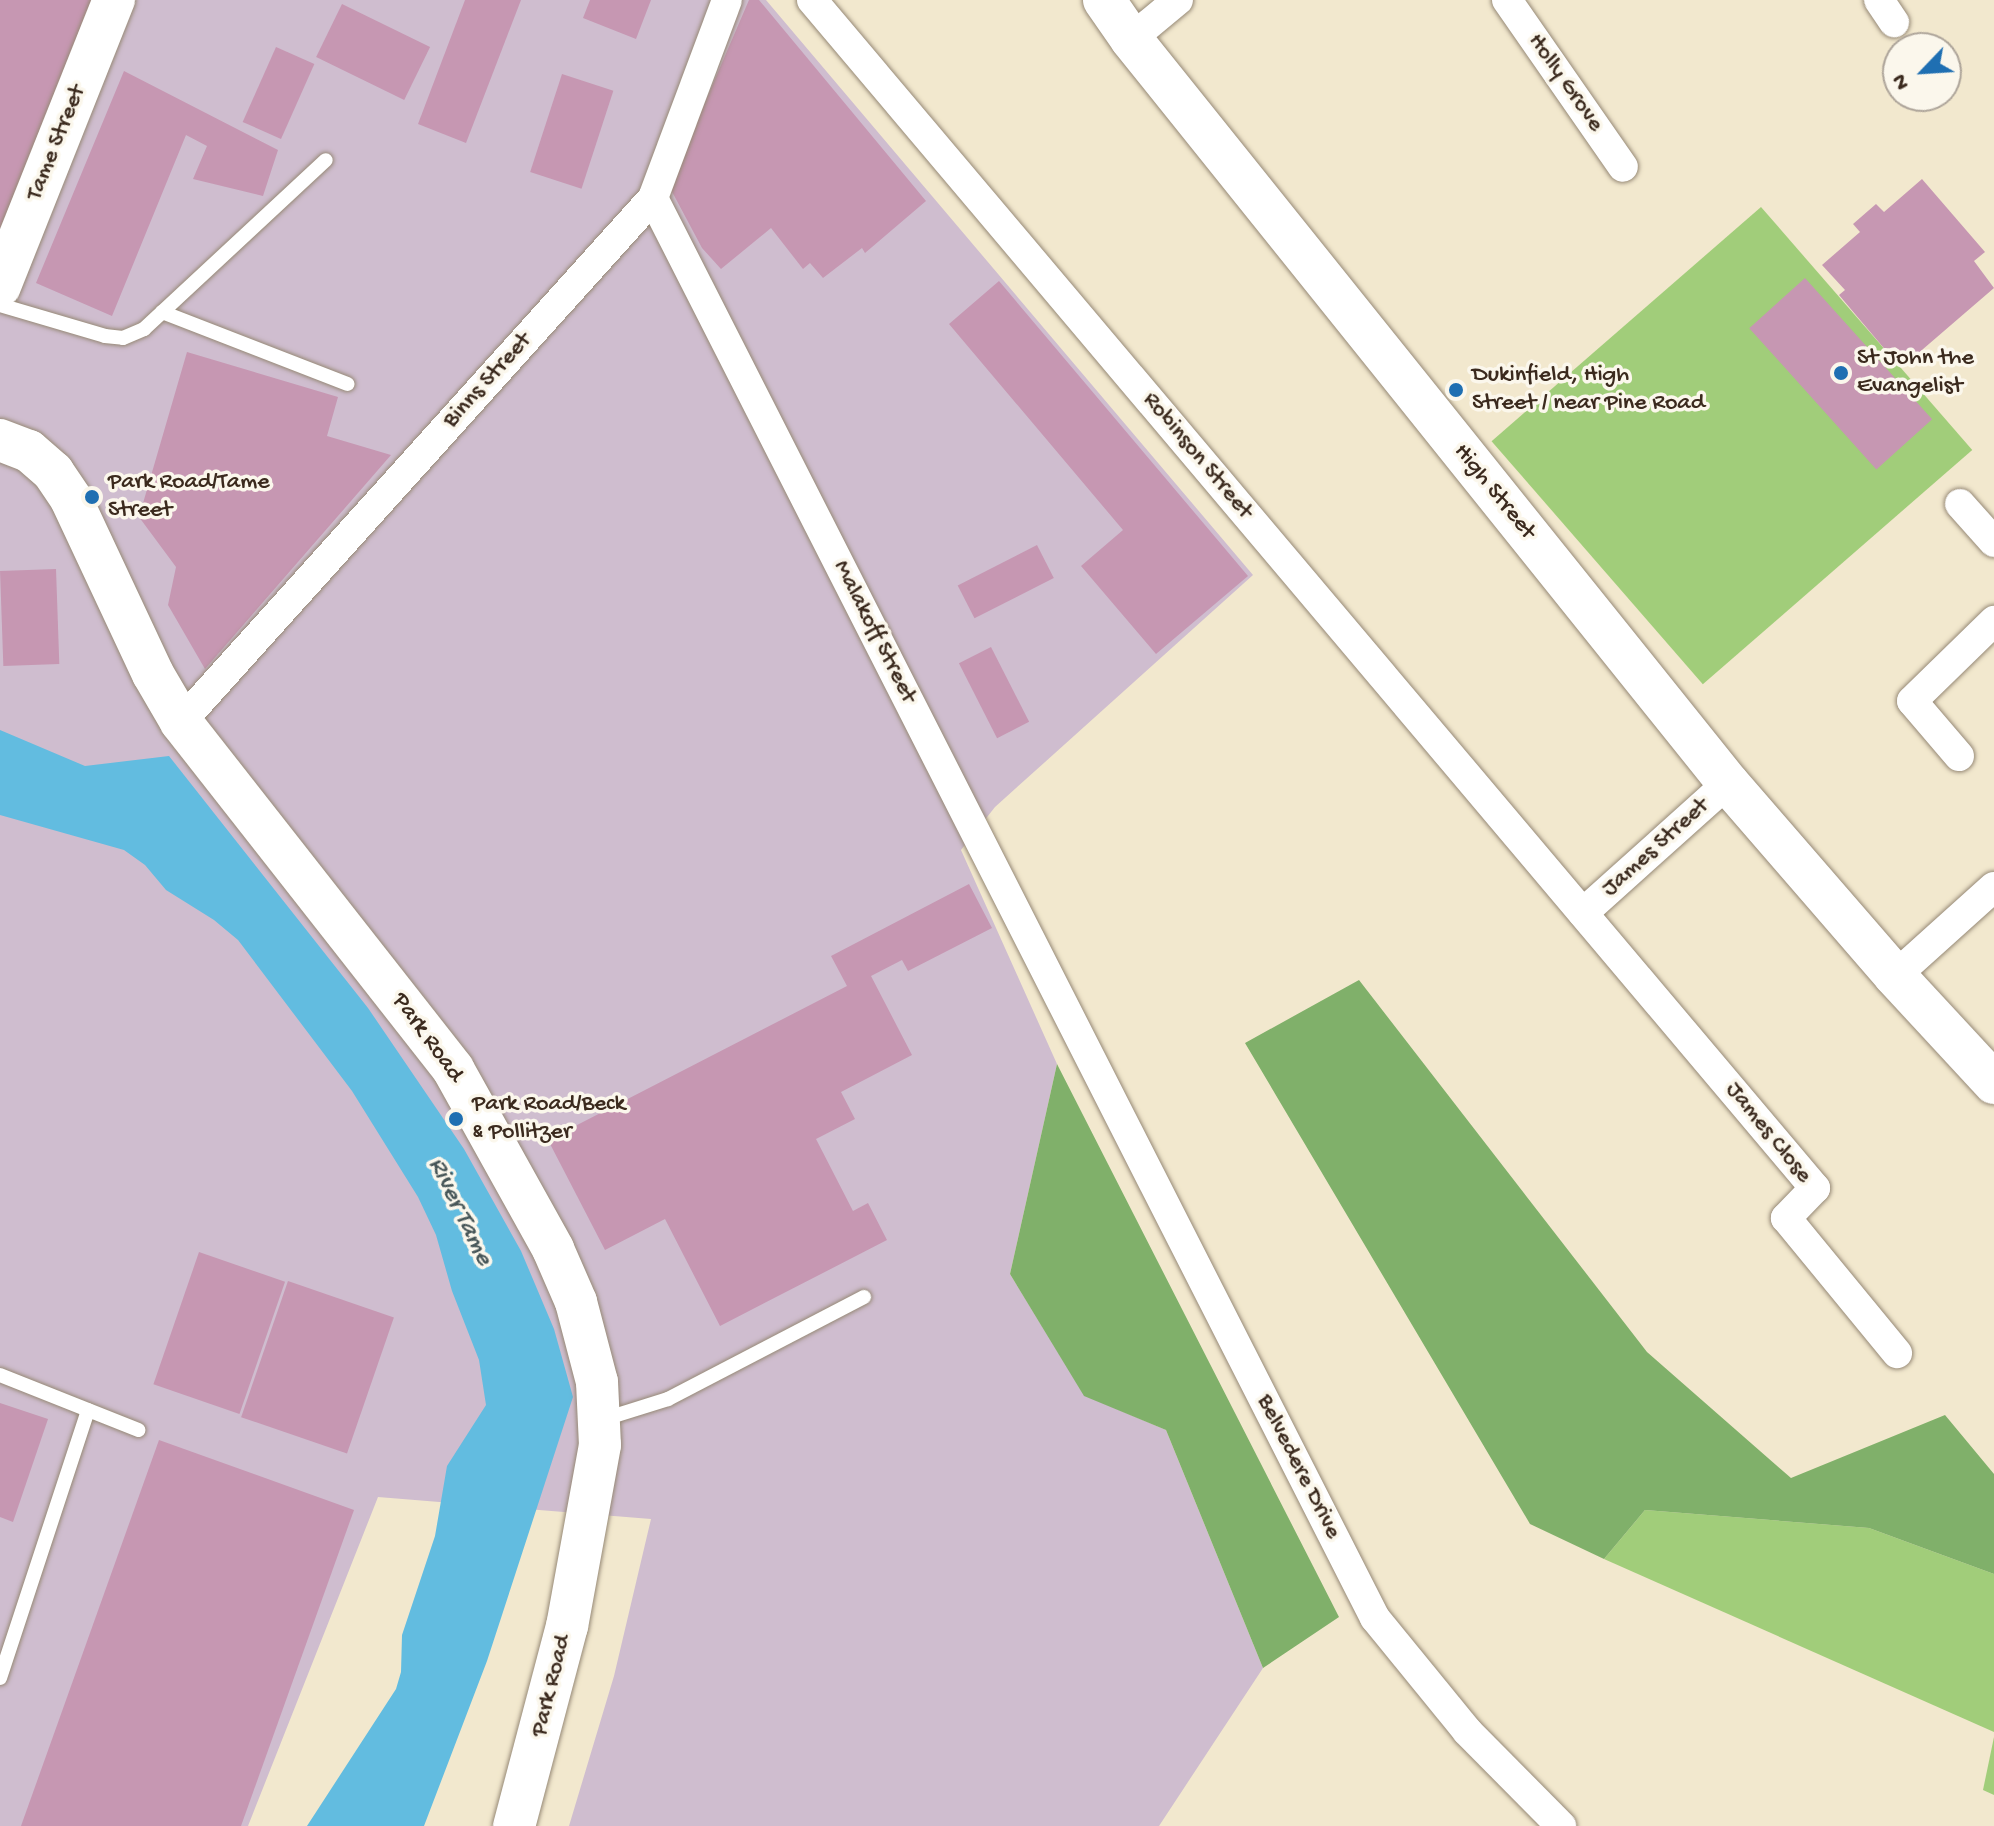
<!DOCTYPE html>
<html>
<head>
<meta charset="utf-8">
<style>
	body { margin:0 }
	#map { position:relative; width:1994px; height:1826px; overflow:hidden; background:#f2e8ce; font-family:"Gochi Hand",sans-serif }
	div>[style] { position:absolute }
	.industrial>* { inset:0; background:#cfbdcf }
	.green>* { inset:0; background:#a1cd7a; transform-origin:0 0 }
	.forest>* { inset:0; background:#80b06a }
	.water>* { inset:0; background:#62bce0 }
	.building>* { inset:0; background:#c697b2; transform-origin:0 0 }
	.roads { filter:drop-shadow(0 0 2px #968976) drop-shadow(0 0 2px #968976) }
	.lane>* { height:14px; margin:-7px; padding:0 7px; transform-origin:7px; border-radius:7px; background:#fff }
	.street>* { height:30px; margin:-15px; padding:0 15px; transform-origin:15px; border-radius:15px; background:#fff }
	.secondary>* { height:42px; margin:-21px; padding:0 21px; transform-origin:21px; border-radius:21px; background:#fff }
	.dots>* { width:22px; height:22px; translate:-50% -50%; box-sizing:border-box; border:4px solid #fbf7ec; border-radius:50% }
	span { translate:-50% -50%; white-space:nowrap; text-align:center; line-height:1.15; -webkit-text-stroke:7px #fbf7ec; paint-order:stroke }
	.street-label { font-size:24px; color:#3b2a1e }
	.poi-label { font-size:24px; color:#3b2a1e }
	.left { translate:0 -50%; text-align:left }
	.water-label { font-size:26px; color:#475658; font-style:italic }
	.north { position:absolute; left:1882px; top:32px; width:80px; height:80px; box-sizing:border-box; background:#fbf7ec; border:2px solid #aea59a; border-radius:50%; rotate:245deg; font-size:22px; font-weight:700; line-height:32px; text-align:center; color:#3b2a1e }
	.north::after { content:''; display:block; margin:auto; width:28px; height:36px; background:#1f6fb2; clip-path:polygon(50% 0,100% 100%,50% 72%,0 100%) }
</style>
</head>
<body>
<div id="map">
	<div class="industrial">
		<div style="clip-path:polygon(0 0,766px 0,1253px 575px,995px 807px,961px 850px,1057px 1064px,1010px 1274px,1084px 1395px,1166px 1430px,1263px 1668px,1159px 1826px,569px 1826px,614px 1676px,651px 1519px,378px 1497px,248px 1826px,0 1826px)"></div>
	</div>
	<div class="green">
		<div style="left:1761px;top:207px;width:322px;height:357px;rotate:49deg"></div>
		<div style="clip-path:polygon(1645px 1510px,1869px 1528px,1994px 1574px,1994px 1732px,1604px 1559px)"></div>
		<div style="clip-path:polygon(1994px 1737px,1994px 1795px,1983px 1790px)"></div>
	</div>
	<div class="forest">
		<div style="clip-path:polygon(1359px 980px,1647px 1352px,1791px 1478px,1945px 1415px,1994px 1474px,1994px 1574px,1869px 1528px,1645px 1510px,1604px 1559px,1530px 1524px,1245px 1043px)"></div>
		<div style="clip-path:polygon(1057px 1064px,1339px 1617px,1263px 1668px,1166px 1430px,1084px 1396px,1010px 1274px)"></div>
	</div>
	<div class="water">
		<div style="clip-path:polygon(0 730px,85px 766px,169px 756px,368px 1008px,464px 1149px,521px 1251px,554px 1329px,573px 1397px,487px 1661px,424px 1826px,307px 1826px,396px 1689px,401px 1672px,402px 1635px,435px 1536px,447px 1466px,486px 1405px,479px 1360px,452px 1291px,436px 1235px,418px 1197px,352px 1091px,238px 940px,214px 920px,166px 890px,145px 865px,124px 850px,0 815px)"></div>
	</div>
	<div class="building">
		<div style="clip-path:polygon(0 0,96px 0,0 232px)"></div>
		<div style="clip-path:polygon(465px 0,521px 0,466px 143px,418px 124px)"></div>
		<div style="clip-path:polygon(590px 0,651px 0,636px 39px,583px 18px)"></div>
		<div style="clip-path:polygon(749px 0,759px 0,926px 201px,865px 253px,862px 248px,823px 278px,810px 263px,803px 269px,771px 228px,721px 269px,702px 248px,669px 186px)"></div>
		<div style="left:342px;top:4px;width:98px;height:59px;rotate:26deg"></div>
		<div style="left:276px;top:47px;width:42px;height:82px;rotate:24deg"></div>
		<div style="clip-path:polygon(124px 71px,278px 150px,263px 196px,193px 179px,207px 146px,186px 135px,112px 316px,36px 283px)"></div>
		<div style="left:562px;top:74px;width:54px;height:103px;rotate:18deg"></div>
		<div style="clip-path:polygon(1922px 179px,1985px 252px,1974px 261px,1994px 288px,1908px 362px,1895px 347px,1888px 353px,1839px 295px,1845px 290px,1822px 265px,1860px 232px,1853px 224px,1876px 204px,1884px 212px)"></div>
		<div style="left:1805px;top:278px;width:190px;height:75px;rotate:48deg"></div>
		<div style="clip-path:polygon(999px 281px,1248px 576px,1156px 654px,1081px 566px,1123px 530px,949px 324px)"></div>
		<div style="clip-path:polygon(187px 352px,338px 397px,327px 436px,391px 455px,205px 669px,168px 605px,176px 567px,139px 517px)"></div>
		<div style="left:1037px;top:545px;width:37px;height:89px;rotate:63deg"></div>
		<div style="left:56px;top:569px;width:95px;height:56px;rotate:88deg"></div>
		<div style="left:991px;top:647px;width:84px;height:36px;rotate:63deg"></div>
		<div style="clip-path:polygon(969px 884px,992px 928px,908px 971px,902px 960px,871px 976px,912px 1055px,841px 1092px,855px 1119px,816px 1139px,853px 1211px,868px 1203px,887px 1240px,720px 1326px,665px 1219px,605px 1250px,548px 1140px,847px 986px,831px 956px)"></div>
		<div style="left:199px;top:1252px;width:91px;height:140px;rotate:19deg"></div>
		<div style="left:288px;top:1281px;width:112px;height:144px;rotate:19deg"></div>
		<div style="clip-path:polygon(0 1403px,48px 1419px,13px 1522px,0 1517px)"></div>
		<div style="clip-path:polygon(159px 1440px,354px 1510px,241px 1826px,21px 1826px)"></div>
	</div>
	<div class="roads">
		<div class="lane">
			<div style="left:0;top:305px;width:109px;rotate:16.4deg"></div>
			<div style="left:105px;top:336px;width:18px;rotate:6deg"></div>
			<div style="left:123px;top:338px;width:23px;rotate:-23deg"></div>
			<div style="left:144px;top:329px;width:248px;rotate:-42.9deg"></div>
			<div style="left:162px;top:312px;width:199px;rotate:21.2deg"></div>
			<div style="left:0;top:1375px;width:149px;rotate:21.7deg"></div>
			<div style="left:601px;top:1420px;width:70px;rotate:-17.4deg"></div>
			<div style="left:668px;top:1399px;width:221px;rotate:-27.5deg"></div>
			<div style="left:0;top:1678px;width:282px;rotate:-71.8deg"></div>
		</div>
		<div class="street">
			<div style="left:812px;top:0;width:1555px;rotate:49.83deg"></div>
			<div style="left:1815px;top:1188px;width:42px;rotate:134deg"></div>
			<div style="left:1786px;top:1218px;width:175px;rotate:50.6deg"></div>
			<div style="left:1507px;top:0;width:203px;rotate:55.2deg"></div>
			<div style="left:1879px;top:0;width:27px;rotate:56deg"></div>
			<div style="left:1131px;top:39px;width:61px;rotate:-39.7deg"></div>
			<div style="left:653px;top:198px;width:1593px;rotate:63.05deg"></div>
			<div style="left:1375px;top:1618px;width:146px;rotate:50.8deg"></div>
			<div style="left:1467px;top:1731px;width:134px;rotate:45.3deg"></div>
			<div style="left:1960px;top:504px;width:51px;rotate:48.2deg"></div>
			<div style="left:181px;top:722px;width:705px;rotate:-47.99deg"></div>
			<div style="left:653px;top:198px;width:211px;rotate:-69.5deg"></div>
			<div style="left:1959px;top:756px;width:72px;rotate:-130.5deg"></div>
			<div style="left:1912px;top:701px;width:115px;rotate:-44.3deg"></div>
			<div style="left:1583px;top:913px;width:195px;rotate:-41.9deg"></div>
			<div style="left:1895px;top:976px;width:133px;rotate:-42deg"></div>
		</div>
		<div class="secondary">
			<div style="left:1104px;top:0;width:47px;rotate:55.3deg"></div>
			<div style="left:1131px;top:39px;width:954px;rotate:51.26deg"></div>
			<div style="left:1728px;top:783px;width:255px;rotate:49.1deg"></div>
			<div style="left:1895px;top:976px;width:146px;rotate:47.2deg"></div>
			<div style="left:0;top:286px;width:308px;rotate:-68.3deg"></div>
			<div style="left:0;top:440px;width:31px;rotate:21deg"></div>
			<div style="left:29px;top:451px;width:32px;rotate:41deg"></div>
			<div style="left:53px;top:472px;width:32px;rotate:56deg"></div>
			<div style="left:71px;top:499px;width:193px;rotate:64.9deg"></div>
			<div style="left:153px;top:674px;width:56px;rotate:59.7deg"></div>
			<div style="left:181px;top:722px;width:441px;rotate:51.9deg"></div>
			<div style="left:453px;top:1069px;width:206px;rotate:60.9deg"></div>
			<div style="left:553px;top:1249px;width:58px;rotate:66.5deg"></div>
			<div style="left:576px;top:1302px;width:83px;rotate:75.3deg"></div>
			<div style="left:597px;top:1382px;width:63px;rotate:87.3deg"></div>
			<div style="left:600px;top:1445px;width:184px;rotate:100.3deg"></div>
			<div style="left:567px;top:1626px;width:207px;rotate:104.8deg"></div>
		</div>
	</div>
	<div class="dots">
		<div style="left:1841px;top:373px;background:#1f6fb2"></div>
		<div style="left:1456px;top:390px;background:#1f6fb2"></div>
		<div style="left:92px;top:497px;background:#1f6fb2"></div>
		<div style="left:456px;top:1119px;background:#1f6fb2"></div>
	</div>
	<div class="street-label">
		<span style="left:1565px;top:83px;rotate:55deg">Holly Grove</span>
		<span style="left:57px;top:143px;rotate:-68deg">Tame Street</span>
		<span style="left:488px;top:381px;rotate:-48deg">Binns Street</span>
		<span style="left:1197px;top:456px;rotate:50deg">Robinson Street</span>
		<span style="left:1494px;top:492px;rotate:51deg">High Street</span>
		<span style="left:874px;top:632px;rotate:63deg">Malakoff Street</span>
		<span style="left:1656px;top:848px;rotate:-42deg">James Street</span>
		<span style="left:427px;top:1038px;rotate:54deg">Park Road</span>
		<span style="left:1768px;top:1133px;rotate:51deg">James Close</span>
		<span style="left:1298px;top:1467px;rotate:63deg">Belvedere Drive</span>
		<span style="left:552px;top:1686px;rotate:-76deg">Park Road</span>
	</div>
	<div class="poi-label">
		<span class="left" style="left:1857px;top:373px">St John the<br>Evangelist</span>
		<span class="left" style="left:1472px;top:390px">Dukinfield, High<br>Street / near Pine Road</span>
		<span class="left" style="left:108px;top:497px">Park Road/Tame<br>Street</span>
		<span class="left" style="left:472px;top:1119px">Park Road/Beck<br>&amp; Pollitzer</span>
	</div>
	<div class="water-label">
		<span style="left:459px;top:1212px;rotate:64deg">River Tame</span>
	</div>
	<div class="north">N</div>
</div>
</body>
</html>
